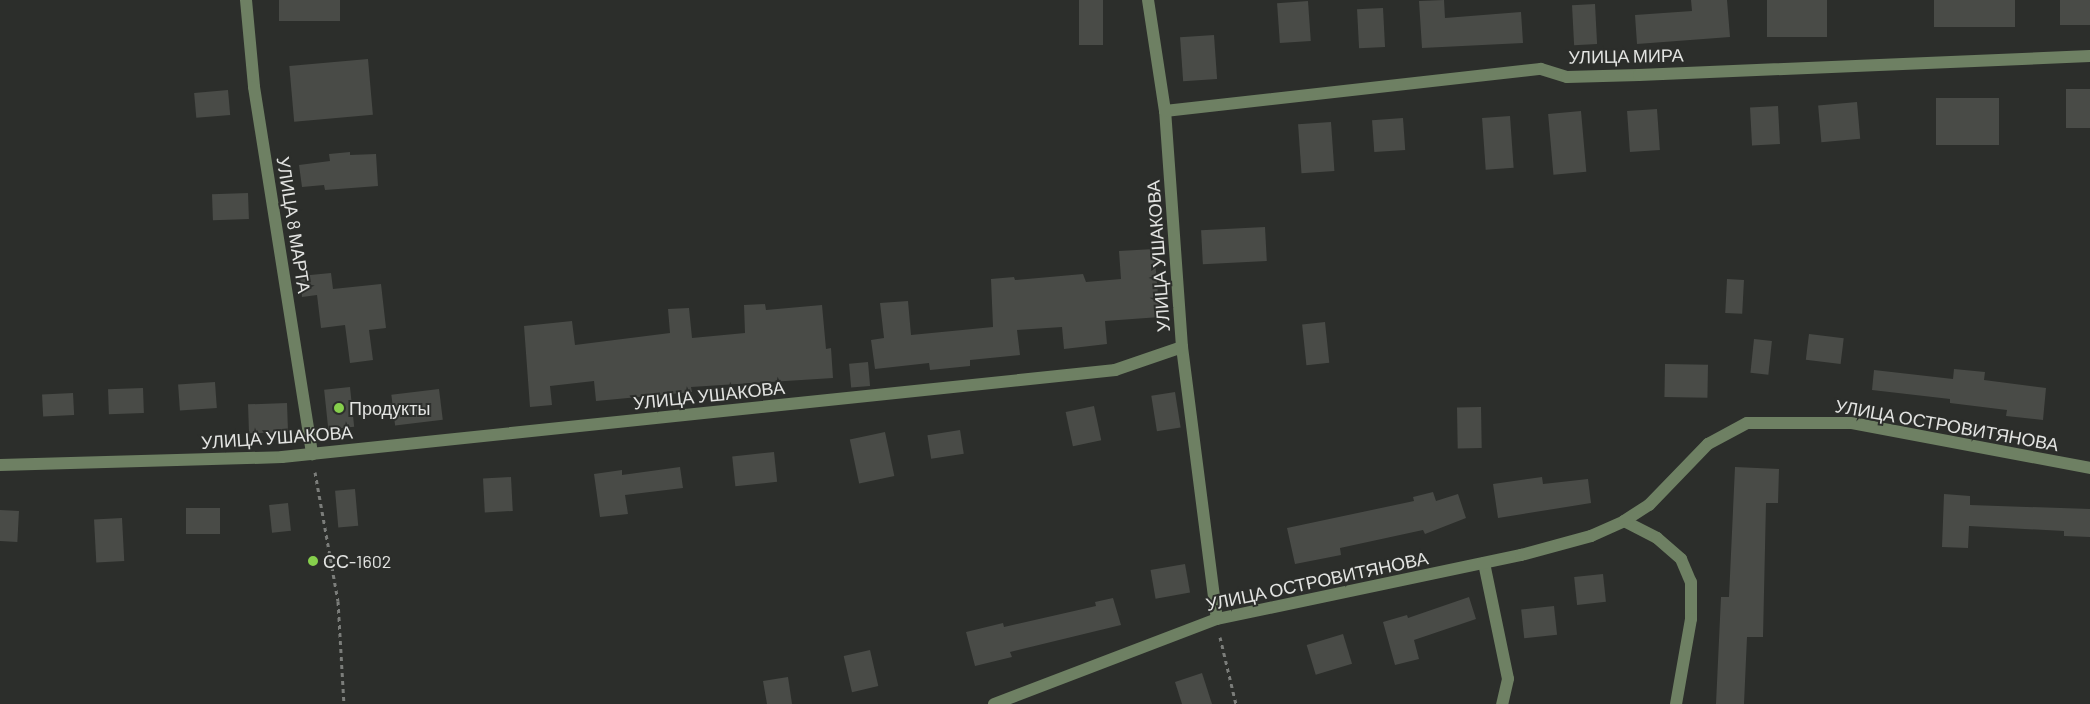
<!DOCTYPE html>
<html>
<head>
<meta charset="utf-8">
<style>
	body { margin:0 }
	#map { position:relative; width:2090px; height:704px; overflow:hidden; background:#2c2e2b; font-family:Barlow,sans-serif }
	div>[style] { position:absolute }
	.building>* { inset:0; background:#494b47; transform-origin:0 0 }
	.path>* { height:3px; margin-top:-1.5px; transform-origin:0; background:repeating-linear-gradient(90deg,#7b7d7a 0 4px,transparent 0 8px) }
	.minor>* { height:12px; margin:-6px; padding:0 6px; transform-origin:6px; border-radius:6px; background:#6e8063 }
	.dots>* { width:14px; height:14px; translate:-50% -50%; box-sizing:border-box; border:2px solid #2c2e2b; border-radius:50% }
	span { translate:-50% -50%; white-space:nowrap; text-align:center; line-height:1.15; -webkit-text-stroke:4px #2c2e2b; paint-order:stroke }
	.street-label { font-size:18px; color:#e3e4e2 }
	.poi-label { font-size:18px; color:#e3e4e2 }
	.left { translate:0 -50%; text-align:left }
</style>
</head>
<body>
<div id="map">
	<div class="building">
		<div style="left:279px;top:0;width:61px;height:21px"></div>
		<div style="left:1079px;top:0;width:24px;height:45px"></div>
		<div style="clip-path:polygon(1444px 0,1445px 18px,1521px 12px,1523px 43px,1422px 48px,1419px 1px)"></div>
		<div style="clip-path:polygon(1691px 0,1727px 0,1730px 37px,1637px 44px,1635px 15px,1692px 11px)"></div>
		<div style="left:1767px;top:0;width:60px;height:37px"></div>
		<div style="left:1934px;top:0;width:81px;height:27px"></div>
		<div style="left:2060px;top:0;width:30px;height:25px"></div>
		<div style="left:1308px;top:1px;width:40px;height:31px;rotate:86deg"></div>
		<div style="left:1595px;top:4px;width:40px;height:23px;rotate:87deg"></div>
		<div style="left:1383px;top:8px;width:39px;height:26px;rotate:87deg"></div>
		<div style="left:1214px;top:35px;width:44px;height:34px;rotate:86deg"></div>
		<div style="left:368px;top:59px;width:56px;height:79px;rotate:85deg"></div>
		<div style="left:2066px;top:89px;width:24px;height:39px"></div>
		<div style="left:228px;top:90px;width:25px;height:34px;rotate:85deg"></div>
		<div style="left:1936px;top:98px;width:63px;height:47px"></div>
		<div style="left:1857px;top:102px;width:37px;height:39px;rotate:85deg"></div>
		<div style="left:1778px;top:106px;width:38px;height:28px;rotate:87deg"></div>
		<div style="left:1657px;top:109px;width:41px;height:30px;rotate:86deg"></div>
		<div style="left:1581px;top:111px;width:61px;height:33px;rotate:85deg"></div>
		<div style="left:1510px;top:116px;width:52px;height:28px;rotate:86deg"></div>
		<div style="left:1403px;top:118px;width:32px;height:31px;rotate:86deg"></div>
		<div style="left:1331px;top:122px;width:49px;height:33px;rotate:86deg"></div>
		<div style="clip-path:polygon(350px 152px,350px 155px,376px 154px,378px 186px,325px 190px,324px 185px,302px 187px,299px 165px,330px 161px,329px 154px)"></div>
		<div style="left:248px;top:193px;width:26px;height:36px;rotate:88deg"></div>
		<div style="left:1265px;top:227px;width:34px;height:64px;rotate:87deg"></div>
		<div style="clip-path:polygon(1154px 249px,1160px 317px,1105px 321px,1107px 344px,1064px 349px,1062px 327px,1017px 330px,1020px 355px,970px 360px,970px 366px,930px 370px,929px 363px,875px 369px,871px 340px,884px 338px,880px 303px,908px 301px,911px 335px,993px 327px,991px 279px,1014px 277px,1015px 280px,1083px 274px,1086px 282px,1121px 279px,1119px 251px)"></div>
		<div style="clip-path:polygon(331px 273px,333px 289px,381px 284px,386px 328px,369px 330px,373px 360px,350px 363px,345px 325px,321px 328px,317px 295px,302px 297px,300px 276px)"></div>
		<div style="left:1727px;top:279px;width:17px;height:34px;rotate:3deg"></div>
		<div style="clip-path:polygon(765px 304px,766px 310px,822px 305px,826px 349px,831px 348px,833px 378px,691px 387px,692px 392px,596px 401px,594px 381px,550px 386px,552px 405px,530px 407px,524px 326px,572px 321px,575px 345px,670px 333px,668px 309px,689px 308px,692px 338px,745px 333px,744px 305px)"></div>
		<div style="left:1325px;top:322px;width:41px;height:23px;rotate:84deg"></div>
		<div style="left:1809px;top:334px;width:35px;height:26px;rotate:7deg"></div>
		<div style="left:1754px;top:339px;width:18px;height:34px;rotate:6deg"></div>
		<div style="left:868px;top:362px;width:24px;height:19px;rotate:85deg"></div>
		<div style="left:1665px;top:364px;width:43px;height:33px;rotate:1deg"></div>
		<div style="clip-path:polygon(1954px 369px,1985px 372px,1984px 380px,2046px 388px,2043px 420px,2006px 416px,2007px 410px,1950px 403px,1950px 399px,1872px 390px,1874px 370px,1953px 379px)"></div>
		<div style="left:215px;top:382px;width:26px;height:37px;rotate:86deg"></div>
		<div style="left:350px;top:387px;width:40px;height:26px;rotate:84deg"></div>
		<div style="left:143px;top:388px;width:25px;height:35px;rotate:88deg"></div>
		<div style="left:439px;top:389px;width:31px;height:48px;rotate:83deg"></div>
		<div style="left:1175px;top:392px;width:36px;height:24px;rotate:81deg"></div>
		<div style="left:73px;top:393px;width:22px;height:31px;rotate:87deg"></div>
		<div style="left:287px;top:403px;width:29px;height:39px;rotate:88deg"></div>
		<div style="left:1094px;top:406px;width:35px;height:29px;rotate:78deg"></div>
		<div style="left:1481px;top:407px;width:41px;height:24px;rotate:89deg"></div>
		<div style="left:960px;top:430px;width:24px;height:33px;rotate:81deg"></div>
		<div style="left:885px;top:432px;width:45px;height:36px;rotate:78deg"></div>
		<div style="left:774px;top:452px;width:30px;height:42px;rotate:84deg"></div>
		<div style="clip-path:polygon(680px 467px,683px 488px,625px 495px,628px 514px,600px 517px,594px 474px,622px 470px,622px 475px)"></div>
		<div style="clip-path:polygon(1735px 467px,1779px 469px,1778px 503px,1766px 503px,1763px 637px,1747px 637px,1744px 704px,1716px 704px,1721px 597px,1729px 597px)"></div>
		<div style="left:511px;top:477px;width:34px;height:28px;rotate:87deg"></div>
		<div style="clip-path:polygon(1542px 477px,1543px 484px,1588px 479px,1591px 503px,1498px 518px,1493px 484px)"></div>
		<div style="left:355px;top:489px;width:37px;height:20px;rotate:85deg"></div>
		<div style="clip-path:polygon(1433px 492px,1436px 501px,1458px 494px,1466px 518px,1425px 534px,1423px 530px,1340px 548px,1341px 555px,1295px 564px,1287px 528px,1414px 501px,1413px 497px)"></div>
		<div style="clip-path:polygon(1944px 494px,1970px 496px,1970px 505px,2090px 509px,2090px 537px,2064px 536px,2064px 531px,1969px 526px,1968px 548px,1942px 547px)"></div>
		<div style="left:288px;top:503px;width:28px;height:19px;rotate:84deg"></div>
		<div style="left:186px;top:508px;width:34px;height:26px"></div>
		<div style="left:0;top:510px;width:19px;height:31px;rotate:3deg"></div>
		<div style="left:122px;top:518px;width:43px;height:28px;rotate:87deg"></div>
		<div style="left:1185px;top:564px;width:29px;height:35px;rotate:80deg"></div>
		<div style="left:1603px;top:574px;width:28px;height:29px;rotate:84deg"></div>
		<div style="clip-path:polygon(1469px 597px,1476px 619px,1414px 640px,1419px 659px,1395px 665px,1383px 622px,1407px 615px,1408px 618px)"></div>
		<div style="clip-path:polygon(1113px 598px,1121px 625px,1010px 652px,1012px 657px,975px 666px,966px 632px,1003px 623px,1004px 627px,1096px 606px,1095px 602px)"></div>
		<div style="left:1554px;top:606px;width:29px;height:33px;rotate:84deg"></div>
		<div style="left:1343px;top:634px;width:31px;height:38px;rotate:73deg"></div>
		<div style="left:870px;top:650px;width:37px;height:27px;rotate:77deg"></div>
		<div style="clip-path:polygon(1202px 673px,1212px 704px,1182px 704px,1175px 682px)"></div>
		<div style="clip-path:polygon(788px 677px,792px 704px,767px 704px,763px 681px)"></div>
	</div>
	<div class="path">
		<div style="left:315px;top:472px;width:131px;rotate:79.9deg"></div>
		<div style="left:338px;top:601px;width:103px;rotate:86.7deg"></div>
		<div style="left:1220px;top:637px;width:69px;rotate:76.6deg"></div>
	</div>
	<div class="minor">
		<div style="left:246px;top:0;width:87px;rotate:84.7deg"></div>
		<div style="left:254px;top:87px;width:372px;rotate:81deg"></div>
		<div style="left:1165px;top:111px;width:378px;rotate:-6.4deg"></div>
		<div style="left:1541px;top:69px;width:27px;rotate:17deg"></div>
		<div style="left:1567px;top:77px;width:72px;rotate:-1.6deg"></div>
		<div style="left:1639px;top:75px;width:451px;rotate:-2.4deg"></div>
		<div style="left:1182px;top:347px;width:274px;rotate:82.7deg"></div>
		<div style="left:0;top:465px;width:282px;rotate:-1.6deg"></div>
		<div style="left:282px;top:457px;width:838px;rotate:-5.96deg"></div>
		<div style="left:1115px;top:370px;width:71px;rotate:-18.9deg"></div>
		<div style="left:1182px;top:347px;width:237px;rotate:-94.1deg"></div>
		<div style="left:1165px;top:111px;width:112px;rotate:-98.7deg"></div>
		<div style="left:1624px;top:521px;width:37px;rotate:27deg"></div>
		<div style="left:1657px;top:538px;width:32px;rotate:41deg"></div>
		<div style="left:1681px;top:559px;width:25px;rotate:67deg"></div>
		<div style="left:1691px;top:582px;width:37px;rotate:90deg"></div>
		<div style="left:1691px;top:619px;width:86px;rotate:100deg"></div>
		<div style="left:1484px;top:563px;width:118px;rotate:78.3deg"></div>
		<div style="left:1508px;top:679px;width:26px;rotate:103deg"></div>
		<div style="left:994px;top:704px;width:239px;rotate:-20.9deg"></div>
		<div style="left:1217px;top:619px;width:311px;rotate:-11.9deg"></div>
		<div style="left:1521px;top:555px;width:73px;rotate:-15.2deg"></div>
		<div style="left:1591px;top:536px;width:36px;rotate:-24deg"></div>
		<div style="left:1624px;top:521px;width:30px;rotate:-33deg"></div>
		<div style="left:1649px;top:505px;width:85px;rotate:-46deg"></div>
		<div style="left:1708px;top:444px;width:44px;rotate:-28.3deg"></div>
		<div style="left:1747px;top:423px;width:105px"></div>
		<div style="left:1852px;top:423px;width:242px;rotate:10.7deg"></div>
	</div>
	<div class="dots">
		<div style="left:339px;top:408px;background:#86cf4c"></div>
		<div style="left:313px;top:561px;background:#86cf4c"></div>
	</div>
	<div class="street-label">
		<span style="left:1626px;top:56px;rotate:-1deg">УЛИЦА МИРА</span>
		<span style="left:294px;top:225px;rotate:81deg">УЛИЦА 8 МАРТА</span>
		<span style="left:1158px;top:256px;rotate:-94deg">УЛИЦА УШАКОВА</span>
		<span style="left:709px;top:395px;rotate:-6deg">УЛИЦА УШАКОВА</span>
		<span style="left:1947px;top:425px;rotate:10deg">УЛИЦА ОСТРОВИТЯНОВА</span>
		<span style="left:277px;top:437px;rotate:-4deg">УЛИЦА УШАКОВА</span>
		<span style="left:1317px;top:581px;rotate:-12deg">УЛИЦА ОСТРОВИТЯНОВА</span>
	</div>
	<div class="poi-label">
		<span class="left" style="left:349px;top:408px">Продукты</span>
		<span class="left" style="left:323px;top:561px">СС-1602</span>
	</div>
</div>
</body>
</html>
